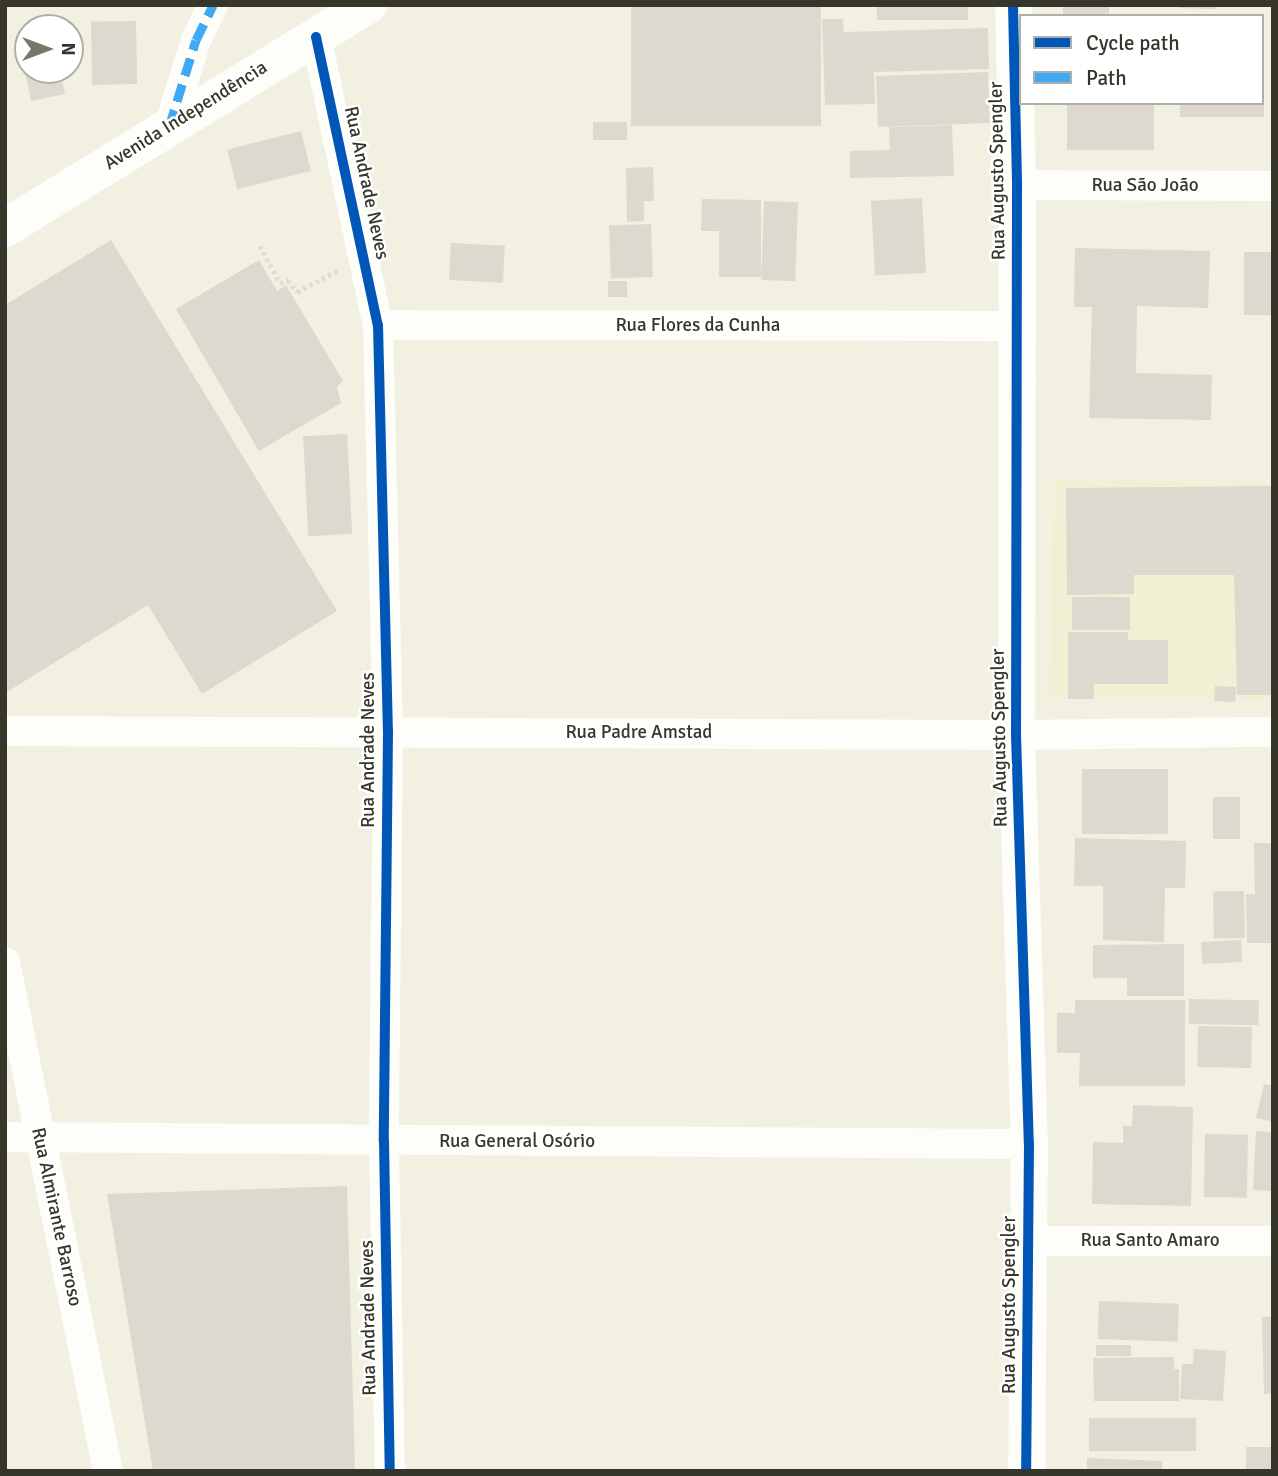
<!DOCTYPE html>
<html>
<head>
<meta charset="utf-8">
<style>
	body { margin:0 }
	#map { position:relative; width:1278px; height:1476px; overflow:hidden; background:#f2f0e1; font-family:Signika,sans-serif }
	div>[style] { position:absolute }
	.built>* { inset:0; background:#f1efd4; transform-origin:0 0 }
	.building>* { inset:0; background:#ded9ce; transform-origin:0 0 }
	.path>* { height:4.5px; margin-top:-2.25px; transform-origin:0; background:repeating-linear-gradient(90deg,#deddd8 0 3.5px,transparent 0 7px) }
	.minor>* { height:30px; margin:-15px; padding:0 15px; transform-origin:15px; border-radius:15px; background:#fdfdfa }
	.tertiary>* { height:37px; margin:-18.5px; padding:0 18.5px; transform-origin:18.5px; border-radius:18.5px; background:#fdfdfa }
	.secondary>* { height:38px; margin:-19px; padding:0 19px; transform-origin:19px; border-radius:19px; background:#fdfdfa }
	.quiet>* { height:9px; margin-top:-4.5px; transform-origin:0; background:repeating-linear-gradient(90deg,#3fa9f5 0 18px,transparent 0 27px) }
	.cycleway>* { height:10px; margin:-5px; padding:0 5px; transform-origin:5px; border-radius:5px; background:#0057b8 }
	span { translate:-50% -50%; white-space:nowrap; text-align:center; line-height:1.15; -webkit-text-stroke:5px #fff; paint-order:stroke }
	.street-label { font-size:19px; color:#36362b }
	.frame { position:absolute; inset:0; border:7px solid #36362b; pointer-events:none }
	.legend { position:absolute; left:1019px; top:14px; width:245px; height:91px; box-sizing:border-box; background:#fff; border:2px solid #afafaa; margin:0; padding:9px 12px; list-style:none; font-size:21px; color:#36362b }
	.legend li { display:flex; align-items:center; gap:14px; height:35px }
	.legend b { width:35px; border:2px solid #afafaa }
	.north { position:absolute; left:14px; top:14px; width:70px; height:70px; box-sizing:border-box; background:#fff; border:2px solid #afafaa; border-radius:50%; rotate:90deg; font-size:19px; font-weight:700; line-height:28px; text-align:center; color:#36362b }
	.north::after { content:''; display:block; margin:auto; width:24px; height:32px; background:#78776b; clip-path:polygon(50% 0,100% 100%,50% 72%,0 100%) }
</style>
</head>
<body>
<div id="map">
	<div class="built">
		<div style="left:1054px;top:479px;width:219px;height:217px;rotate:1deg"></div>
	</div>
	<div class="building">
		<div style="left:631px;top:5px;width:190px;height:121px"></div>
		<div style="left:877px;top:5px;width:91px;height:15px"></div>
		<div style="left:1063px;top:5px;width:46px;height:11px"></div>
		<div style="clip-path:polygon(1178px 5px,1217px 5px,1217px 9px,1178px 8px)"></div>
		<div style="clip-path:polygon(822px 19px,843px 19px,844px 32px,988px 28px,989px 69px,874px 72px,875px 104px,825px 105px)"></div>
		<div style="left:136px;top:21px;width:63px;height:45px;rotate:89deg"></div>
		<div style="clip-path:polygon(28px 40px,28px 70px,60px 70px,65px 94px,31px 101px,19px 42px)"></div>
		<div style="left:988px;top:72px;width:51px;height:112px;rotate:88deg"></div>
		<div style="left:1067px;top:103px;width:87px;height:47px"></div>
		<div style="left:1180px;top:103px;width:84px;height:14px"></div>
		<div style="left:593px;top:122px;width:34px;height:18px"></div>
		<div style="clip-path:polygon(952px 125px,954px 176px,850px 178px,850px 151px,890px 150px,889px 127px)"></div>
		<div style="left:301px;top:131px;width:41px;height:76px;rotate:76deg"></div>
		<div style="clip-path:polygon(653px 167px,654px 201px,644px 201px,644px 221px,627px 222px,626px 168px)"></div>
		<div style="left:922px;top:198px;width:75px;height:51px;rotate:87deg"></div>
		<div style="clip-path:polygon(702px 199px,761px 200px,761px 277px,719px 277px,719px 231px,701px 231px)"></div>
		<div style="left:764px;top:201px;width:34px;height:79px;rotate:2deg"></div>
		<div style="left:651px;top:224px;width:53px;height:42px;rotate:88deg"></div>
		<div style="clip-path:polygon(111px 240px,337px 611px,202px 694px,148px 605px,5px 693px,5px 305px)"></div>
		<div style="left:451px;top:243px;width:54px;height:37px;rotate:3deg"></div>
		<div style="clip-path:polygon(1075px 248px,1210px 251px,1208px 308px,1137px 306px,1136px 373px,1212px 375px,1211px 420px,1089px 418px,1092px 307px,1074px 307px)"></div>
		<div style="left:1244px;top:252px;width:29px;height:63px"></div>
		<div style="clip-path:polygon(259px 260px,277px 291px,286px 285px,343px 381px,337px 387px,341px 403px,259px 451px,176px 309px)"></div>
		<div style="left:608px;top:281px;width:19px;height:16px"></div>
		<div style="left:347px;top:434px;width:100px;height:44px;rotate:87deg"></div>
		<div style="clip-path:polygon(1273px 486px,1273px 695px,1237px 695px,1234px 575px,1134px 575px,1134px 594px,1067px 595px,1066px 488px)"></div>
		<div style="left:1072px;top:597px;width:58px;height:33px"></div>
		<div style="clip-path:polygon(1068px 632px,1128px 632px,1128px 640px,1168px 640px,1168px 684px,1094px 684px,1094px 699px,1068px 699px)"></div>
		<div style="left:1215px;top:686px;width:21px;height:15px;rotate:3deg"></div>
		<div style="left:1168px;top:769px;width:65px;height:86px;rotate:90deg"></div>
		<div style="left:1213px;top:797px;width:27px;height:42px"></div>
		<div style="clip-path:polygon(1075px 838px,1186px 841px,1185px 888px,1165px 888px,1164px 942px,1103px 940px,1103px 886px,1074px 886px)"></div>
		<div style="clip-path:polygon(1254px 843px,1273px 843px,1273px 943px,1247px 943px,1246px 894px,1255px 894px)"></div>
		<div style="left:1244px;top:891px;width:47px;height:31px;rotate:89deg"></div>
		<div style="left:1241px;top:940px;width:22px;height:40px;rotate:87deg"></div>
		<div style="clip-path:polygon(1184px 944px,1184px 996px,1127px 996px,1127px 978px,1093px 978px,1093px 945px)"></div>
		<div style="left:1189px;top:999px;width:70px;height:25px;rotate:1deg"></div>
		<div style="clip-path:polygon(1075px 1000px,1185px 1000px,1185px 1086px,1079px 1086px,1080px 1053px,1057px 1053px,1057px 1013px,1075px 1013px)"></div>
		<div style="left:1198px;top:1026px;width:54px;height:41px;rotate:1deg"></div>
		<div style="clip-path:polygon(1264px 1084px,1273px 1086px,1273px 1122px,1256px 1118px)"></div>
		<div style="clip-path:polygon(1133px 1105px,1193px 1107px,1191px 1206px,1092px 1204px,1093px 1142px,1123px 1143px,1123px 1126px,1132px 1126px)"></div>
		<div style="clip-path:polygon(1256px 1131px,1273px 1132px,1273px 1191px,1253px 1190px)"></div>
		<div style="left:1205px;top:1134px;width:43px;height:63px;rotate:1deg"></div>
		<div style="clip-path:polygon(347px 1186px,355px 1471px,153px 1471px,107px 1194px)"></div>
		<div style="left:1099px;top:1301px;width:80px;height:38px;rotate:2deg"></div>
		<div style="clip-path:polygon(1262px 1317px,1273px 1317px,1273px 1393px,1264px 1394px)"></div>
		<div style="left:1131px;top:1345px;width:11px;height:35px;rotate:90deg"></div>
		<div style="clip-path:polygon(1194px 1349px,1226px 1351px,1223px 1401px,1180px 1399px,1182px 1364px,1193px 1364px)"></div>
		<div style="clip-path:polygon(1174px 1357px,1174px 1369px,1179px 1369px,1179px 1401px,1094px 1401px,1093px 1358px)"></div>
		<div style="left:1196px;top:1418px;width:33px;height:107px;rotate:90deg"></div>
		<div style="left:1273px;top:1447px;width:24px;height:27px;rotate:90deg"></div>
		<div style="clip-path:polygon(1087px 1458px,1162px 1461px,1162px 1471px,1087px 1471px)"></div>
	</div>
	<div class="path">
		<div style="left:260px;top:246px;width:42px;rotate:61.6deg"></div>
		<div style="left:280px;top:283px;width:9px;rotate:-21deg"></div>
		<div style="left:288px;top:280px;width:15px;rotate:53deg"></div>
		<div style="left:297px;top:292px;width:47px;rotate:-28.2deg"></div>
	</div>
	<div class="minor">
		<div style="left:316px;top:37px;width:295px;rotate:77.9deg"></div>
		<div style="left:378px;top:325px;width:407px;rotate:88.6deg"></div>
		<div style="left:388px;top:732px;width:409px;rotate:90.6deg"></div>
		<div style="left:384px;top:1141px;width:330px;rotate:89deg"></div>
		<div style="left:169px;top:127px;width:91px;rotate:-72.8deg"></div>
		<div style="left:196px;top:40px;width:39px;rotate:-64deg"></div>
		<div style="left:1017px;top:185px;width:256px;rotate:0.2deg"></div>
		<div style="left:378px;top:325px;width:639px;rotate:0.09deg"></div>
		<div style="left:5px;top:731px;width:1011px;rotate:0.23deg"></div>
		<div style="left:1016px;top:735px;width:257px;rotate:-0.7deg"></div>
		<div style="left:5px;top:962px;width:519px;rotate:78.56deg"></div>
		<div style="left:5px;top:1137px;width:1024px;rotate:0.39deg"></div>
		<div style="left:1027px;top:1241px;width:246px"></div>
	</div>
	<div class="tertiary">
		<div style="left:1013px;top:5px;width:180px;rotate:88.7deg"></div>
		<div style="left:1017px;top:185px;width:550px;rotate:90.1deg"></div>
		<div style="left:1016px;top:735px;width:409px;rotate:88.2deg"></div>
		<div style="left:1029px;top:1144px;width:327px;rotate:90.5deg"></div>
	</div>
	<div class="secondary">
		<div style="left:5px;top:228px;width:426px;rotate:-31.6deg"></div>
	</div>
	<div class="quiet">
		<div style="left:169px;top:127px;width:91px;rotate:-72.8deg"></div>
		<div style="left:196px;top:40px;width:39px;rotate:-64deg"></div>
	</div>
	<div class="cycleway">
		<div style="left:1013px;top:5px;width:180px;rotate:88.7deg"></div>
		<div style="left:1017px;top:185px;width:550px;rotate:90.1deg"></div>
		<div style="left:1016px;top:735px;width:409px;rotate:88.2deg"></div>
		<div style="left:1029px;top:1144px;width:327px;rotate:90.5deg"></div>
		<div style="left:316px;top:37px;width:295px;rotate:77.9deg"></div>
		<div style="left:378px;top:325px;width:407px;rotate:88.6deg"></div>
		<div style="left:388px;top:732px;width:409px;rotate:90.6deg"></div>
		<div style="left:384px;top:1141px;width:330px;rotate:89deg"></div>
	</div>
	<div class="street-label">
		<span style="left:186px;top:116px;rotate:-32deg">Avenida Independência</span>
		<span style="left:998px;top:171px;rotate:-91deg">Rua Augusto Spengler</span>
		<span style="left:366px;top:183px;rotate:78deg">Rua Andrade Neves</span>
		<span style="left:1145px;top:186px">Rua São João</span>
		<span style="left:698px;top:326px">Rua Flores da Cunha</span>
		<span style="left:639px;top:733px">Rua Padre Amstad</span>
		<span style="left:1000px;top:738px;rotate:-91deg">Rua Augusto Spengler</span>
		<span style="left:369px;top:750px;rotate:-90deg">Rua Andrade Neves</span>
		<span style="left:517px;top:1142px">Rua General Osório</span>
		<span style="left:56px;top:1217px;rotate:78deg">Rua Almirante Barroso</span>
		<span style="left:1150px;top:1241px">Rua Santo Amaro</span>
		<span style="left:1010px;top:1305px;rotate:-90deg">Rua Augusto Spengler</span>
		<span style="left:369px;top:1318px;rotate:-91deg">Rua Andrade Neves</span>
	</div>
	<div class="frame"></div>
	<ul class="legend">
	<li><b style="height:9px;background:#0057b8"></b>Cycle path</li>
	<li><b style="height:9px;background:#3fa9f5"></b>Path</li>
	</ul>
	<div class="north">N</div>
</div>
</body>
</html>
